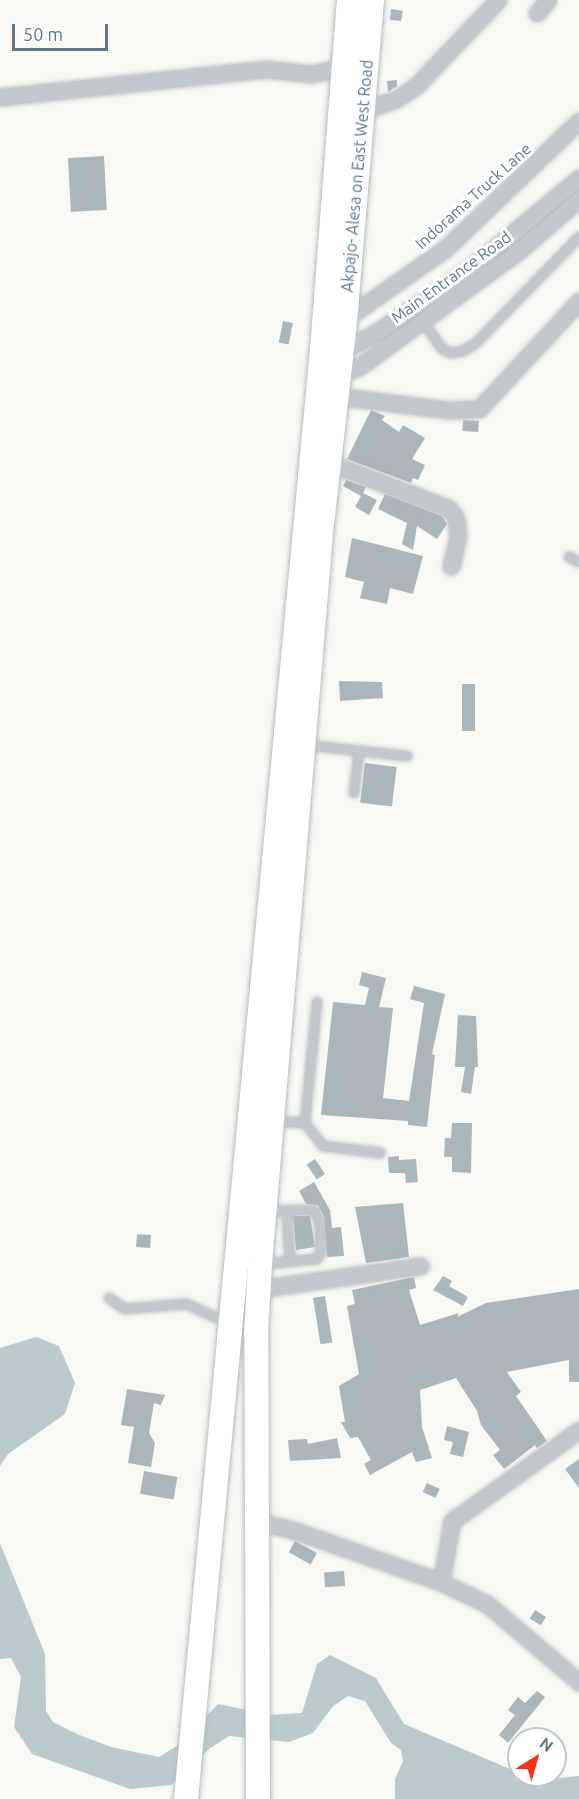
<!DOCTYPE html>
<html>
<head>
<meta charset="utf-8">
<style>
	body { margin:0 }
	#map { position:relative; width:579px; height:1799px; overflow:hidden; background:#f8f8f4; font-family:Ubuntu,sans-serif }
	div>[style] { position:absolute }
	.water>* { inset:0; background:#bacacd }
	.building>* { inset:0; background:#abb6bb; transform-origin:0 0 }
	.roads { filter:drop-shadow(0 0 2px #b5bcbf) drop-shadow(0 0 2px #b5bcbf) }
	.lane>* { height:8px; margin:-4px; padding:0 4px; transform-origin:4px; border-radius:4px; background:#c2c8cb }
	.street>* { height:15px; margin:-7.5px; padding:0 7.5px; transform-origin:7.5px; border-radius:7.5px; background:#c2c8cb }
	.primary>* { height:24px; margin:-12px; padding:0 12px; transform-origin:12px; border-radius:12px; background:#fff }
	span { translate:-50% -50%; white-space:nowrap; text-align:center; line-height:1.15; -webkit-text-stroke:6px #fff; paint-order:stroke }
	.street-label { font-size:16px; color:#607783 }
	.north { position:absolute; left:507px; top:1727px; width:60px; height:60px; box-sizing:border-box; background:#fff; border:2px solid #bfc9cd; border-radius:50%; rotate:37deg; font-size:16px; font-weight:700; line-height:24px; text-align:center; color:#607783 }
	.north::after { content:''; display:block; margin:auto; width:21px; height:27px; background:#f63217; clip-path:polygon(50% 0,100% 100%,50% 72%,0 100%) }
	.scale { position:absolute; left:12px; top:24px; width:96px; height:27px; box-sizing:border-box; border:3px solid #607783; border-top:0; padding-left:8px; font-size:18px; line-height:21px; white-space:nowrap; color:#607783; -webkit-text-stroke:4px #fff; paint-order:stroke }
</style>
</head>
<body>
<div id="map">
	<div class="water">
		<div style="clip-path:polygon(36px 1337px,59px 1346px,75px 1383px,65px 1414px,8px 1454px,0 1466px,0 1348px)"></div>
		<div style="clip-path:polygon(0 1543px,45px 1654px,46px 1711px,53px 1722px,77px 1734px,111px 1747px,159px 1757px,177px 1746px,218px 1704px,271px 1715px,302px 1713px,317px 1664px,330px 1655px,376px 1678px,404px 1724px,536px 1780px,579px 1776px,579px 1799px,395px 1799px,395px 1779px,403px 1761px,401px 1750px,391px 1743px,365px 1701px,348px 1696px,333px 1706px,313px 1733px,289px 1742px,229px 1736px,209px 1749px,171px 1785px,130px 1789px,32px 1754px,14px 1727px,21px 1677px,11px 1658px,0 1659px)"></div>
	</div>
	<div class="building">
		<div style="clip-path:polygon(391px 9px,403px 11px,401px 21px,390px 20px)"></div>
		<div style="clip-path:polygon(397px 80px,397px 86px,388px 92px,387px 81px)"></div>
		<div style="left:104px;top:156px;width:54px;height:36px;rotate:87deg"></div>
		<div style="left:283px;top:321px;width:10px;height:22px;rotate:11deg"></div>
		<div style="clip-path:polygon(371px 410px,385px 416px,382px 420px,399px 432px,403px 425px,425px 438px,412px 459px,425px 465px,418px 480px,413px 478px,411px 483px,347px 459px)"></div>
		<div style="left:463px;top:420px;width:16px;height:11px;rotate:4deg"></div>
		<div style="clip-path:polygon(346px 480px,366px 487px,363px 493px,377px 500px,369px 515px,355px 507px,361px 496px,343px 486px)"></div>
		<div style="clip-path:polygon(385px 494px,442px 516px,447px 524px,437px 539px,417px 526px,413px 550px,402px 544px,407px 523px,378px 509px)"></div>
		<div style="clip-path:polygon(352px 538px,423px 556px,413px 594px,390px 588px,387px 604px,360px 598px,364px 582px,345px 577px)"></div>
		<div style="clip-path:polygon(339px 681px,382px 682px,383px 698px,340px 701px)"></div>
		<div style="left:462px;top:684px;width:13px;height:47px"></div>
		<div style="left:365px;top:763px;width:32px;height:40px;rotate:7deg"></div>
		<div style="clip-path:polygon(362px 972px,386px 978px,379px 1007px,393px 1008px,383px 1098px,409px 1101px,424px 1003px,410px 999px,414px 986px,445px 994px,432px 1054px,435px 1055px,427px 1127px,408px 1125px,408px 1121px,321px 1115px,333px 1002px,365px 1005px,369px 988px,359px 985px)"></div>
		<div style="clip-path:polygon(458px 1015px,476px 1016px,478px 1067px,475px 1067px,471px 1094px,461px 1092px,465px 1067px,455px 1067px)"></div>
		<div style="clip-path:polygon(452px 1123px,472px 1123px,471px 1173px,452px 1172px,452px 1157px,444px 1157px,445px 1138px,451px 1138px)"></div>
		<div style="clip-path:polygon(399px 1156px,399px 1160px,416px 1159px,418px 1182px,406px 1183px,405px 1173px,389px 1173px,388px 1157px)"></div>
		<div style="left:315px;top:1159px;width:18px;height:10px;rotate:56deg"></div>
		<div style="clip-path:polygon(314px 1182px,330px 1210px,332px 1228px,341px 1227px,344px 1256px,327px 1257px,324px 1217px,318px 1205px,306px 1204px,299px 1191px)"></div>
		<div style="clip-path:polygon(403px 1203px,409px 1257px,366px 1263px,355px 1207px)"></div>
		<div style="clip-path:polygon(293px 1216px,310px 1216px,315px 1247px,296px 1250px)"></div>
		<div style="left:137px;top:1234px;width:14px;height:13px;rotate:4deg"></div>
		<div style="clip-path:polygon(443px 1276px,452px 1281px,449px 1286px,468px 1297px,463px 1306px,433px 1290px)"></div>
		<div style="clip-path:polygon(414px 1277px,416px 1288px,409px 1290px,420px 1325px,459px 1313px,457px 1317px,486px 1303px,579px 1289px,579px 1382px,569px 1382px,569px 1360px,507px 1372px,521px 1392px,516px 1396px,547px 1441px,537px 1448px,535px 1445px,504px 1469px,493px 1455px,500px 1450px,481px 1425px,477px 1411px,456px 1378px,420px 1390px,422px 1427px,432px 1458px,416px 1462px,412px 1452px,370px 1475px,364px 1464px,371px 1460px,358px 1437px,350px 1438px,341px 1422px,345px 1422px,339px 1386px,359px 1374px,347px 1306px,355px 1304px,352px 1290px)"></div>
		<div style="left:325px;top:1296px;width:47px;height:12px;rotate:81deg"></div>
		<div style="clip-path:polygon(127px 1389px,165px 1395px,161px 1405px,154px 1403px,149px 1433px,155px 1443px,151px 1467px,128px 1463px,134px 1427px,121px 1425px)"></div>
		<div style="clip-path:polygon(447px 1426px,469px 1432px,463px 1457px,450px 1454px,453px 1442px,444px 1440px)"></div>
		<div style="clip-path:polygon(337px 1438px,341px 1458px,290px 1461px,288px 1440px,307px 1439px,308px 1444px)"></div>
		<div style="clip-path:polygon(579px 1459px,579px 1488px,565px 1469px)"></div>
		<div style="left:144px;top:1471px;width:34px;height:23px;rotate:10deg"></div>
		<div style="left:427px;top:1483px;width:14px;height:10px;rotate:25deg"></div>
		<div style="left:295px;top:1541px;width:25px;height:13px;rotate:29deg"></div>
		<div style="left:344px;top:1571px;width:15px;height:20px;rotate:86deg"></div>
		<div style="left:535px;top:1610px;width:13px;height:10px;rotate:32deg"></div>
		<div style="clip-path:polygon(537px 1691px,545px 1697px,508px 1743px,499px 1735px,515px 1715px,508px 1710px,518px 1697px,525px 1703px)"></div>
	</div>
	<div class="roads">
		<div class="lane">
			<div style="left:422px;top:320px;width:35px;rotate:55deg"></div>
			<div style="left:442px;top:349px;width:11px;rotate:22deg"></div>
			<div style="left:452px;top:353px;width:11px;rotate:-10deg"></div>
			<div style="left:463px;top:351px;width:15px;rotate:-32deg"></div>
			<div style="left:476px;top:343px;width:148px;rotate:-45.8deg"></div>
			<div style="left:569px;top:557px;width:11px;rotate:27deg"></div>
			<div style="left:305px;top:745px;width:103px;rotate:6.2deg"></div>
			<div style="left:354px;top:793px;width:42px;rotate:-83.2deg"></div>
			<div style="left:317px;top:1002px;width:122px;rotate:95.7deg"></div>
			<div style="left:305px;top:1123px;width:29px;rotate:52deg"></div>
			<div style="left:323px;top:1146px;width:58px;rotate:6.9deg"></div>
			<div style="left:275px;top:1121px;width:30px;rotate:4deg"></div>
			<div style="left:287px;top:1212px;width:49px;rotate:86.5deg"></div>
			<div style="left:264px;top:1264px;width:53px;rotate:-5.4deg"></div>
			<div style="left:317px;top:1259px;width:7px;rotate:-56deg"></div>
			<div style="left:321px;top:1253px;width:33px;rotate:-93deg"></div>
			<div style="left:319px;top:1220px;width:11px;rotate:-117deg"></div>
			<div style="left:314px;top:1210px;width:45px;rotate:178.7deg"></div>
			<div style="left:109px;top:1298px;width:19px;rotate:35deg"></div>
			<div style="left:125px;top:1309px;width:61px;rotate:-4.7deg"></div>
			<div style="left:186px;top:1304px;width:46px;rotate:24.3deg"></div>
		</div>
		<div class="street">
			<div style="left:537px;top:13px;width:17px;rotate:-50deg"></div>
			<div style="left:0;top:97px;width:266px;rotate:-6deg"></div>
			<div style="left:265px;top:69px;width:47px;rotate:6.1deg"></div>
			<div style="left:312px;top:74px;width:31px;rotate:-13deg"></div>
			<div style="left:362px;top:111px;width:36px;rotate:-19deg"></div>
			<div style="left:396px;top:99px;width:24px;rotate:-33deg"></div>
			<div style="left:416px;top:86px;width:119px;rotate:-46.4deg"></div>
			<div style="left:342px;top:321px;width:126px;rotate:-35deg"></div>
			<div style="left:445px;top:249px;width:185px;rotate:-43.7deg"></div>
			<div style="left:341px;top:352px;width:45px;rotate:-29.4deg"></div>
			<div style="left:380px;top:330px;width:99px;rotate:-33.9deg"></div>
			<div style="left:462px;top:275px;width:152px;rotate:-39.7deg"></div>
			<div style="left:338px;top:375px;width:22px;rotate:-21deg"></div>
			<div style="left:359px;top:367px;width:194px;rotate:-36deg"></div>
			<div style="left:516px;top:253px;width:83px;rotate:-40.6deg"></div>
			<div style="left:336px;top:396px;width:114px;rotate:7.1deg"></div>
			<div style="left:449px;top:410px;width:30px;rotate:-2deg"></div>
			<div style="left:479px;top:409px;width:147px;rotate:-47.2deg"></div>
			<div style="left:330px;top:463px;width:126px;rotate:20.9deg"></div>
			<div style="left:448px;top:508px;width:13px;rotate:51deg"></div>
			<div style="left:456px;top:518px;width:18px;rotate:84deg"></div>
			<div style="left:458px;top:536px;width:31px;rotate:103deg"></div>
			<div style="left:258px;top:1289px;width:164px;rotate:-8.1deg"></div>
			<div style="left:256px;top:1521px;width:41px;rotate:14deg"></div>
			<div style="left:296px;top:1531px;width:154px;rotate:19.4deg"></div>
			<div style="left:441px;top:1582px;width:62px;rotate:-79.8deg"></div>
			<div style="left:452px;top:1521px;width:156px;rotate:-35.6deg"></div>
			<div style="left:441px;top:1582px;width:51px;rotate:25.6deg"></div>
			<div style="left:487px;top:1604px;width:121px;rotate:40.3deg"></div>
		</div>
		<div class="primary">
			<div style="left:186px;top:1799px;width:1455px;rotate:-84.64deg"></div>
			<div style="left:322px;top:350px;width:351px;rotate:-85.6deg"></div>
			<div style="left:258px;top:1799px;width:466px;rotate:-90.2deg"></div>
			<div style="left:256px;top:1333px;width:69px;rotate:-86.7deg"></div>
			<div style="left:260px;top:1264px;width:734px;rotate:-85.23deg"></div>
			<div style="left:321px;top:533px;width:213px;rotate:-83.5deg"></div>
			<div style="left:345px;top:321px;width:322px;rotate:-85.2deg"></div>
		</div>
	</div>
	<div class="street-label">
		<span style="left:357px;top:176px;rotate:-85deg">Akpajo- Alesa on East West Road</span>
		<span style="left:473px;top:196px;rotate:-42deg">Indorama Truck Lane</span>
		<span style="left:451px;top:277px;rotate:-36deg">Main Entrance Road</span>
	</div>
	<div class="north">N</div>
	<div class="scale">50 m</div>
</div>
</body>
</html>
